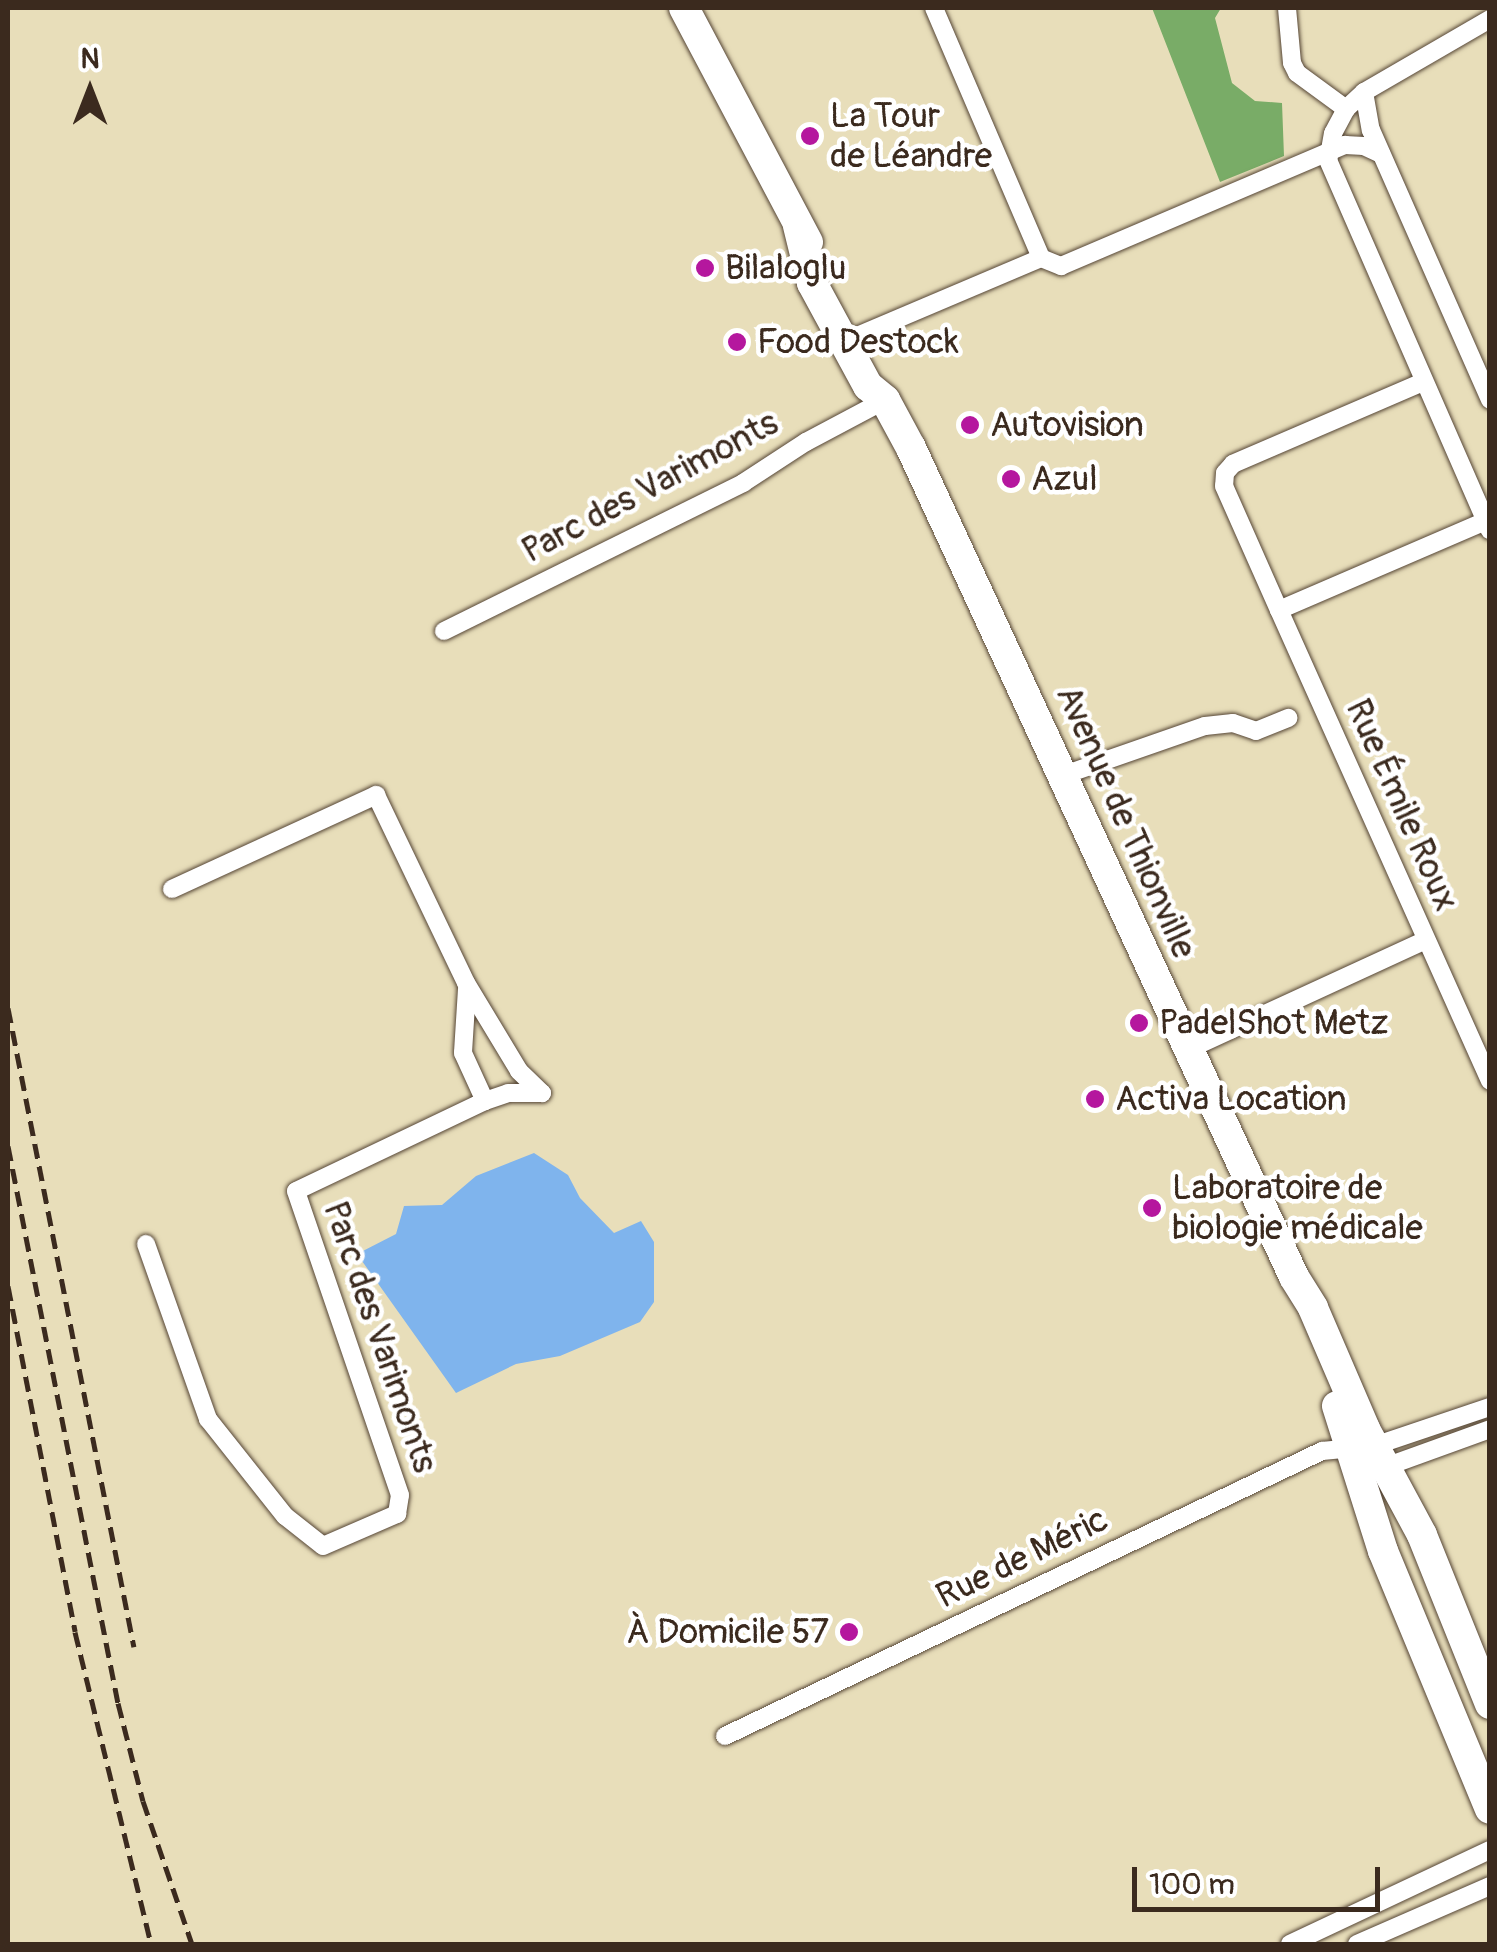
<!DOCTYPE html>
<html>
<head>
<meta charset="utf-8">
<style>
	body { margin:0 }
	#map { position:relative; width:1497px; height:1952px; overflow:hidden; background:#e8deba; font-family:Pangolin,sans-serif }
	div>[style] { position:absolute }
	.forest>* { inset:0; background:#79ac67 }
	.water>* { inset:0; background:#7fb4ed }
	.roads { filter:drop-shadow(0 0 2px #554535) drop-shadow(0 0 2px #554535) }
	.street>* { height:18px; margin:-9px; padding:0 9px; transform-origin:9px; border-radius:9px; background:#fff }
	.primary>* { height:30px; margin:-15px; padding:0 15px; transform-origin:15px; border-radius:15px; background:#fff }
	.rail>* { height:5px; margin-top:-2.5px; transform-origin:0; background:repeating-linear-gradient(90deg,#3b2a1e 0 15px,transparent 0 23px) }
	.dots>* { width:28px; height:28px; translate:-50% -50%; box-sizing:border-box; border:5px solid #fff; border-radius:50% }
	span { translate:-50% -50%; white-space:nowrap; text-align:center; line-height:1.15; -webkit-text-stroke:9px #fff; paint-order:stroke }
	.poi-label { font-size:35px; color:#3b2a1e }
	.left { translate:0 -50%; text-align:left }
	.right { translate:-100% -50%; text-align:right }
	.street-label { font-size:35px; color:#3b2a1e }
	.frame { position:absolute; inset:0; border:10px solid #3b2a1e; pointer-events:none }
	.north { position:absolute; left:40px; top:40px; width:100px; height:100px; -webkit-text-stroke:8px #fff; paint-order:stroke; rotate:0deg; font-size:28px; font-weight:700; line-height:40px; text-align:center; color:#3b2a1e }
	.north::after { content:''; display:block; margin:auto; width:35px; height:45px; background:#3b2a1e; clip-path:polygon(50% 0,100% 100%,50% 72%,0 100%) }
	.scale { position:absolute; left:1132px; top:1867px; width:248px; height:45px; box-sizing:border-box; border:5px solid #3b2a1e; border-top:0; padding-left:12px; font-size:30px; line-height:35px; white-space:nowrap; color:#3b2a1e; -webkit-text-stroke:8px #fff; paint-order:stroke }
</style>
</head>
<body>
<div id="map">
	<div class="forest">
		<div style="clip-path:polygon(1152px 8px,1221px 8px,1215px 18px,1232px 83px,1255px 101px,1282px 103px,1284px 156px,1220px 182px)"></div>
	</div>
	<div class="water">
		<div style="clip-path:polygon(534px 1153px,568px 1175px,580px 1198px,614px 1233px,641px 1221px,654px 1242px,654px 1302px,640px 1322px,560px 1356px,516px 1364px,456px 1393px,357px 1254px,396px 1234px,404px 1206px,442px 1205px,476px 1176px)"></div>
	</div>
	<div class="roads">
		<div class="street">
			<div style="left:934px;top:8px;width:272px;rotate:66.8deg"></div>
			<div style="left:1287px;top:8px;width:55px;rotate:84.8deg"></div>
			<div style="left:1292px;top:63px;width:11px;rotate:63deg"></div>
			<div style="left:1297px;top:73px;width:61px;rotate:36.3deg"></div>
			<div style="left:1490px;top:19px;width:146px;rotate:149.9deg"></div>
			<div style="left:1364px;top:92px;width:25px;rotate:137deg"></div>
			<div style="left:1346px;top:109px;width:27px;rotate:118deg"></div>
			<div style="left:1333px;top:133px;width:27px;rotate:100deg"></div>
			<div style="left:1328px;top:160px;width:404px;rotate:66.4deg"></div>
			<div style="left:1364px;top:92px;width:39px;rotate:80deg"></div>
			<div style="left:1371px;top:130px;width:295px;rotate:66.2deg"></div>
			<div style="left:1041px;top:258px;width:22px;rotate:22deg"></div>
			<div style="left:1061px;top:266px;width:309px;rotate:-23.1deg"></div>
			<div style="left:1345px;top:145px;width:19px;rotate:3deg"></div>
			<div style="left:1364px;top:146px;width:19px;rotate:25deg"></div>
			<div style="left:843px;top:342px;width:215px;rotate:-23deg"></div>
			<div style="left:1423px;top:382px;width:207px;rotate:156.7deg"></div>
			<div style="left:1233px;top:464px;width:12px;rotate:132deg"></div>
			<div style="left:1225px;top:473px;width:13px;rotate:94deg"></div>
			<div style="left:1224px;top:486px;width:136px;rotate:66.1deg"></div>
			<div style="left:1279px;top:610px;width:225px;rotate:-23.3deg"></div>
			<div style="left:1279px;top:610px;width:516px;rotate:65.87deg"></div>
			<div style="left:444px;top:631px;width:334px;rotate:-26.3deg"></div>
			<div style="left:743px;top:483px;width:75px;rotate:-33.1deg"></div>
			<div style="left:806px;top:442px;width:89px;rotate:-28deg"></div>
			<div style="left:1064px;top:775px;width:149px;rotate:-19.2deg"></div>
			<div style="left:1205px;top:726px;width:28px;rotate:-6deg"></div>
			<div style="left:1233px;top:723px;width:24px;rotate:19deg"></div>
			<div style="left:1256px;top:731px;width:35px;rotate:-22deg"></div>
			<div style="left:172px;top:889px;width:225px;rotate:-24.7deg"></div>
			<div style="left:376px;top:795px;width:208px;rotate:64.4deg"></div>
			<div style="left:466px;top:983px;width:103px;rotate:58.9deg"></div>
			<div style="left:519px;top:1071px;width:32px;rotate:44deg"></div>
			<div style="left:467px;top:989px;width:64px;rotate:93.6deg"></div>
			<div style="left:463px;top:1053px;width:53px;rotate:65.4deg"></div>
			<div style="left:1189px;top:1049px;width:261px;rotate:-24.7deg"></div>
			<div style="left:146px;top:1244px;width:186px;rotate:70.5deg"></div>
			<div style="left:208px;top:1419px;width:124px;rotate:51.6deg"></div>
			<div style="left:285px;top:1516px;width:48px;rotate:38.3deg"></div>
			<div style="left:323px;top:1546px;width:81px;rotate:-23.4deg"></div>
			<div style="left:397px;top:1514px;width:19px;rotate:-81deg"></div>
			<div style="left:400px;top:1495px;width:321px;rotate:-108.9deg"></div>
			<div style="left:296px;top:1191px;width:209px;rotate:-25.5deg"></div>
			<div style="left:485px;top:1101px;width:24px;rotate:-19deg"></div>
			<div style="left:508px;top:1093px;width:34px"></div>
			<div style="left:1377px;top:1470px;width:120px;rotate:-19.9deg"></div>
			<div style="left:725px;top:1736px;width:662px;rotate:-25.52deg"></div>
			<div style="left:1322px;top:1451px;width:52px;rotate:-5.5deg"></div>
			<div style="left:1374px;top:1446px;width:122px;rotate:-18.6deg"></div>
			<div style="left:1290px;top:1944px;width:221px;rotate:-25.2deg"></div>
			<div style="left:1357px;top:1944px;width:145px;rotate:-23.6deg"></div>
		</div>
		<div class="primary">
			<div style="left:684px;top:8px;width:265px;rotate:62.1deg"></div>
			<div style="left:798px;top:226px;width:59px;rotate:76.2deg"></div>
			<div style="left:812px;top:283px;width:117px;rotate:61.5deg"></div>
			<div style="left:868px;top:386px;width:22px;rotate:39deg"></div>
			<div style="left:885px;top:400px;width:55px;rotate:61.6deg"></div>
			<div style="left:911px;top:448px;width:913px;rotate:65.2deg"></div>
			<div style="left:1294px;top:1277px;width:36px;rotate:58deg"></div>
			<div style="left:1313px;top:1308px;width:132px;rotate:66.7deg"></div>
			<div style="left:1365px;top:1429px;width:120px;rotate:61.7deg"></div>
			<div style="left:1422px;top:1535px;width:182px;rotate:68.1deg"></div>
			<div style="left:1337px;top:1406px;width:152px;rotate:72.4deg"></div>
			<div style="left:1383px;top:1551px;width:279px;rotate:67.5deg"></div>
		</div>
	</div>
	<div class="rail">
		<div style="left:8px;top:1008px;width:651px;rotate:78.85deg"></div>
		<div style="left:8px;top:1146px;width:568px;rotate:78.83deg"></div>
		<div style="left:118px;top:1703px;width:101px;rotate:75.7deg"></div>
		<div style="left:143px;top:1801px;width:151px;rotate:71.1deg"></div>
		<div style="left:8px;top:1286px;width:352px;rotate:79deg"></div>
		<div style="left:75px;top:1632px;width:321px;rotate:76.3deg"></div>
	</div>
	<div class="dots">
		<div style="left:810px;top:136px;background:#b5179e"></div>
		<div style="left:705px;top:268px;background:#b5179e"></div>
		<div style="left:737px;top:342px;background:#b5179e"></div>
		<div style="left:970px;top:425px;background:#b5179e"></div>
		<div style="left:1011px;top:479px;background:#b5179e"></div>
		<div style="left:1139px;top:1023px;background:#b5179e"></div>
		<div style="left:1095px;top:1099px;background:#b5179e"></div>
		<div style="left:1152px;top:1208px;background:#b5179e"></div>
		<div style="left:849px;top:1632px;background:#b5179e"></div>
	</div>
	<div class="poi-label">
		<span class="left" style="left:830px;top:136px">La Tour<br>de Léandre</span>
		<span class="left" style="left:725px;top:268px">Bilaloglu</span>
		<span class="left" style="left:757px;top:342px">Food Destock</span>
		<span class="left" style="left:990px;top:425px">Autovision</span>
		<span class="left" style="left:1031px;top:479px">Azul</span>
		<span class="left" style="left:1159px;top:1023px">PadelShot Metz</span>
		<span class="left" style="left:1115px;top:1099px">Activa Location</span>
		<span class="left" style="left:1172px;top:1208px">Laboratoire de<br>biologie médicale</span>
		<span class="right" style="left:829px;top:1632px">À Domicile 57</span>
	</div>
	<div class="street-label">
		<span style="left:650px;top:487px;rotate:-28deg">Parc des Varimonts</span>
		<span style="left:1402px;top:805px;rotate:66deg">Rue Émile Roux</span>
		<span style="left:1126px;top:822px;rotate:66deg">Avenue de Thionville</span>
		<span style="left:380px;top:1337px;rotate:71deg">Parc des Varimonts</span>
		<span style="left:1022px;top:1558px;rotate:-26deg">Rue de Méric</span>
	</div>
	<div class="frame"></div>
	<div class="north">N</div>
	<div class="scale">100 m</div>
</div>
</body>
</html>
